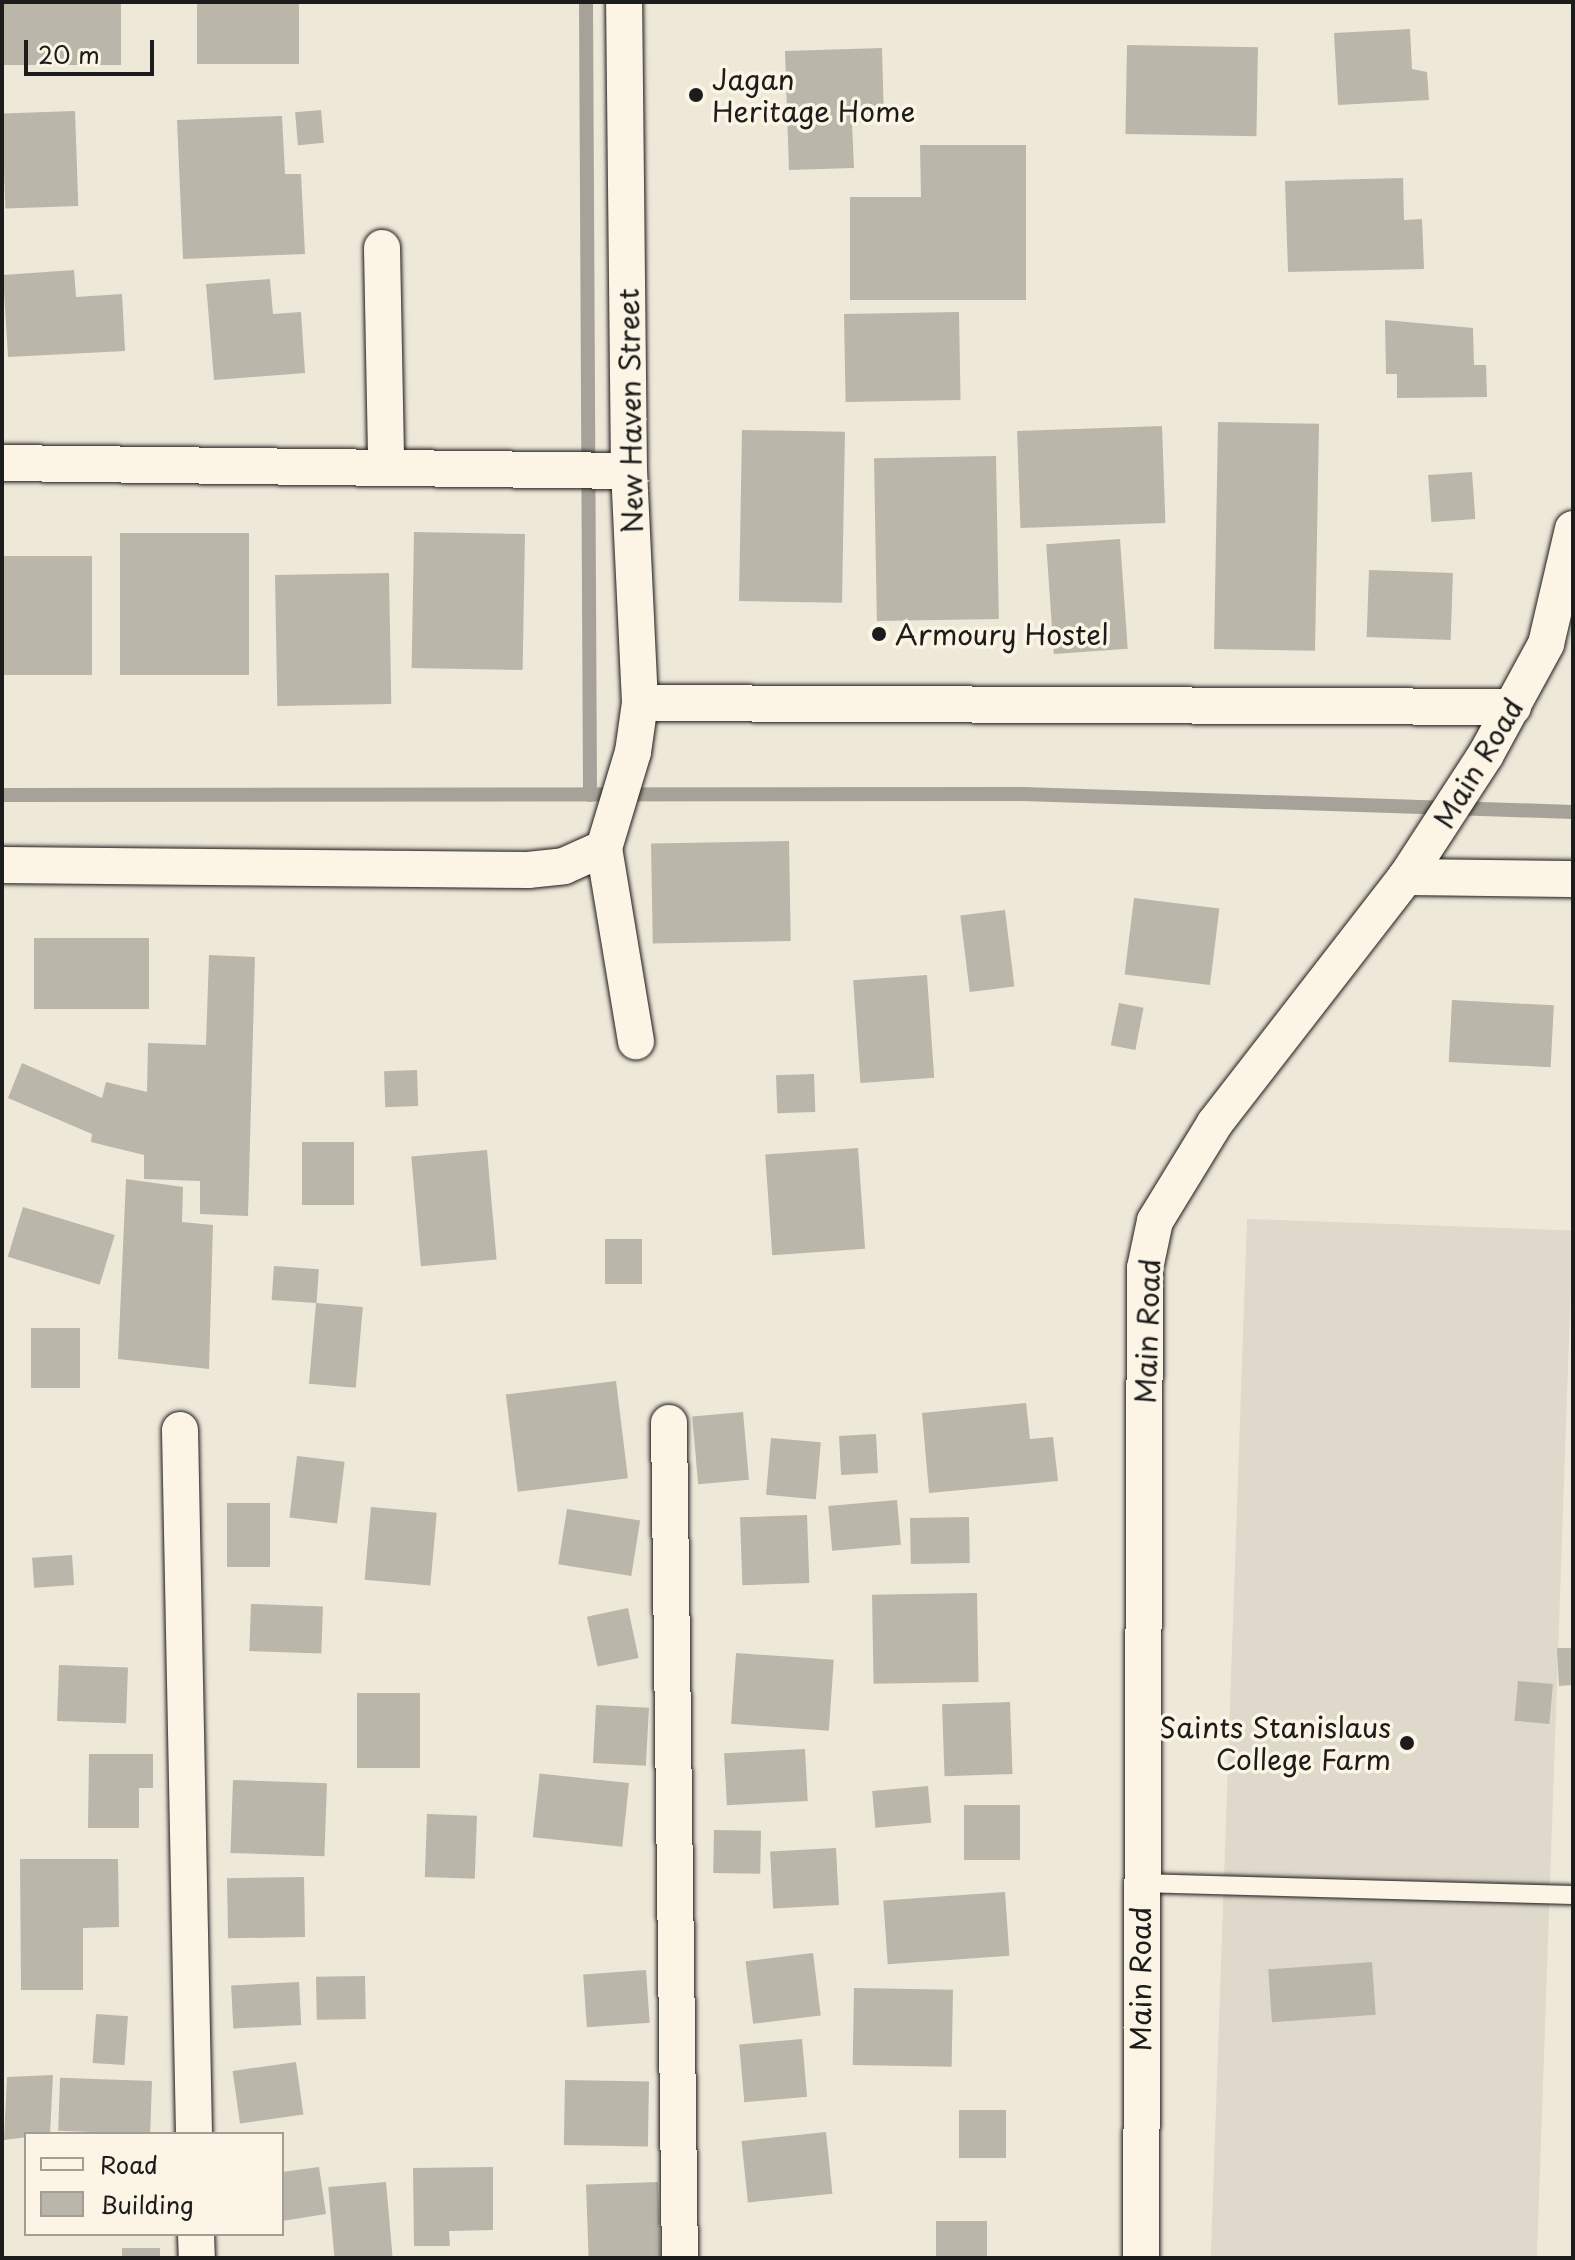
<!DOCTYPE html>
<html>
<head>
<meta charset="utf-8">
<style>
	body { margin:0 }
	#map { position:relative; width:1575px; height:2260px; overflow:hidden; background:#eee8d9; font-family:"Playpen Sans",sans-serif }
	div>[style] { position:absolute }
	.built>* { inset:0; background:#ded9cb; transform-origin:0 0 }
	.stream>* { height:14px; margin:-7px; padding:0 7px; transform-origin:7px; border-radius:7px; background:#a7a299 }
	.building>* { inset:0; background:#bab6aa; transform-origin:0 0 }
	.roads { filter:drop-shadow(0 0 2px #1c1c1c) drop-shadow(0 0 2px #1c1c1c) }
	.lane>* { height:18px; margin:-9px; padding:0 9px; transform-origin:9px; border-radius:9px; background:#fcf5e5 }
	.street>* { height:36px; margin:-18px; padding:0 18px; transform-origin:18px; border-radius:18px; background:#fcf5e5 }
	.dots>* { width:22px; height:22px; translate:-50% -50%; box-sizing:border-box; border:4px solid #fcf5e5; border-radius:50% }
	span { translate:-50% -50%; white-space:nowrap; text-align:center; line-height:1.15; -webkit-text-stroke:7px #fcf5e5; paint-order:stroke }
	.poi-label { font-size:28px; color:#1c1c1c }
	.left { translate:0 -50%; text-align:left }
	.right { translate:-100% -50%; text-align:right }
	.street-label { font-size:28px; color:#1c1c1c }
	.frame { position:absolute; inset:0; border:4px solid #1c1c1c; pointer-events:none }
	.legend { position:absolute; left:24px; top:2132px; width:260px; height:104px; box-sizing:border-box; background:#fcf5e5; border:2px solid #a29e95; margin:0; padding:10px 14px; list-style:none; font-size:24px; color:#1c1c1c }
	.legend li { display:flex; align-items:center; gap:16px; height:40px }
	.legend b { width:40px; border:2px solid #a29e95 }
	.scale { position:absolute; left:24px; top:40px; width:130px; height:36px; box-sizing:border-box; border:4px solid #1c1c1c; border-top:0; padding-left:10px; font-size:24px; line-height:28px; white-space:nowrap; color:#1c1c1c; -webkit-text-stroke:6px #fcf5e5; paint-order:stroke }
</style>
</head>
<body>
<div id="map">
	<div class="built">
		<div style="left:1247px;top:1219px;width:326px;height:1039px;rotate:2deg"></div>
	</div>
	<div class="stream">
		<div style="left:586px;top:2px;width:793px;rotate:89.71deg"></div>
		<div style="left:2px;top:795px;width:1021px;rotate:-0.06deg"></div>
		<div style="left:1023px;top:794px;width:550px;rotate:1.87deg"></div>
	</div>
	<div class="building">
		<div style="left:2px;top:2px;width:119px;height:63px"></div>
		<div style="left:197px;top:2px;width:102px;height:62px"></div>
		<div style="clip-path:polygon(1410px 29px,1412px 69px,1427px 72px,1429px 100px,1338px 105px,1334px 33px)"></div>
		<div style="left:1127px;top:45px;width:131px;height:89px;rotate:1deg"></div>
		<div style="clip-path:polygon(882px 48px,884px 122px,852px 123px,854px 168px,789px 170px,785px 51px)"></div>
		<div style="left:321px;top:110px;width:33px;height:26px;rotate:85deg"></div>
		<div style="left:75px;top:111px;width:95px;height:73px;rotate:88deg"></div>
		<div style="clip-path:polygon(282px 116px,285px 174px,301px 174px,305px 254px,183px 259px,177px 120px)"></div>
		<div style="clip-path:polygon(920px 145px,1026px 145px,1026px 300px,850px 300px,850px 197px,921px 197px)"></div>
		<div style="clip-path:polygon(1403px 178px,1404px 220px,1422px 219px,1424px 269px,1288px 272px,1285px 181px)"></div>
		<div style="clip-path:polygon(74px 270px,76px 297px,122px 294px,125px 351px,8px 357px,3px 275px)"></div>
		<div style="clip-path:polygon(270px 279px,273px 314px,301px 312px,305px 373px,214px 380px,206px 284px)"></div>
		<div style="left:959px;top:312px;width:88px;height:115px;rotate:89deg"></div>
		<div style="clip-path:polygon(1385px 320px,1473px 328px,1474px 365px,1486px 365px,1487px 397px,1397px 398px,1397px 374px,1386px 374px)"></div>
		<div style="left:1218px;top:422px;width:101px;height:227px;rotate:1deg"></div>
		<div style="left:1162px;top:426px;width:97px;height:145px;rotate:88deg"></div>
		<div style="left:742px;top:430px;width:103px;height:171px;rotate:1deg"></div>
		<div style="left:996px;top:456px;width:163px;height:122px;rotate:89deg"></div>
		<div style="left:1472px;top:472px;width:47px;height:44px;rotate:86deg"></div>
		<div style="left:414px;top:532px;width:111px;height:136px;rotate:1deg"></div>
		<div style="left:249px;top:533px;width:142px;height:129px;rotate:90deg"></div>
		<div style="left:1120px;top:539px;width:110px;height:74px;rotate:86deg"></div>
		<div style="left:2px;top:556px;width:90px;height:119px"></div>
		<div style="left:1369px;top:570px;width:84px;height:67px;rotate:2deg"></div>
		<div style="left:389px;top:573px;width:131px;height:114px;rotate:89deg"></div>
		<div style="left:789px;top:841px;width:100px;height:138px;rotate:89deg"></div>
		<div style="left:1134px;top:898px;width:86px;height:77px;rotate:7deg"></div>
		<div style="left:1005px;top:910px;width:77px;height:45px;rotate:83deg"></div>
		<div style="left:34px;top:938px;width:115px;height:71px"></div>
		<div style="clip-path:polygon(209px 955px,255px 957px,248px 1216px,200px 1214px,200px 1181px,144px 1179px,144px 1155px,91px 1142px,92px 1134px,8px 1098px,22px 1063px,102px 1098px,106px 1082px,147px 1092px,148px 1043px,206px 1045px)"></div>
		<div style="left:927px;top:975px;width:103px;height:74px;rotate:86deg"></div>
		<div style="left:1452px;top:1000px;width:102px;height:62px;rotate:3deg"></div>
		<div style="left:1119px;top:1003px;width:25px;height:43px;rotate:11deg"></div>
		<div style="left:417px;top:1070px;width:36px;height:33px;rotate:88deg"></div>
		<div style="left:814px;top:1074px;width:38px;height:38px;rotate:88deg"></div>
		<div style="left:302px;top:1142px;width:52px;height:63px"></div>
		<div style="left:858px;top:1148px;width:101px;height:93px;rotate:86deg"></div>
		<div style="left:487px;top:1150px;width:110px;height:76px;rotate:85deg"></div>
		<div style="clip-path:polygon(126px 1179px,183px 1187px,182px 1222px,213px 1225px,209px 1369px,118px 1359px)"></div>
		<div style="left:23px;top:1207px;width:96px;height:52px;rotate:17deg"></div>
		<div style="left:605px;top:1239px;width:37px;height:45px"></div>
		<div style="left:274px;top:1266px;width:45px;height:34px;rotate:4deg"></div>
		<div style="left:316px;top:1303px;width:47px;height:81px;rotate:5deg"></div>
		<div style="left:31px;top:1328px;width:49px;height:60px"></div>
		<div style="left:616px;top:1381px;width:98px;height:111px;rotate:83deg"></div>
		<div style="clip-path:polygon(1026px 1403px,1030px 1439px,1053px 1437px,1058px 1481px,929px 1493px,922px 1413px)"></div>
		<div style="left:743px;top:1412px;width:68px;height:51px;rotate:85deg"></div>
		<div style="left:876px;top:1434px;width:39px;height:37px;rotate:87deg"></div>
		<div style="left:771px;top:1438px;width:50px;height:57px;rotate:5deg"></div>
		<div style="left:297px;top:1456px;width:48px;height:62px;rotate:7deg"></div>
		<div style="left:897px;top:1500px;width:45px;height:69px;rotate:85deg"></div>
		<div style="left:227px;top:1503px;width:43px;height:64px"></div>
		<div style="left:371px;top:1507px;width:66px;height:73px;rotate:5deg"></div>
		<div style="left:567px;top:1509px;width:74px;height:56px;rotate:9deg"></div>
		<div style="left:807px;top:1515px;width:68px;height:67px;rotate:88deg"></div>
		<div style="left:969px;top:1517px;width:46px;height:59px;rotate:89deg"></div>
		<div style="left:72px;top:1555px;width:30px;height:40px;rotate:86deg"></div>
		<div style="left:977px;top:1593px;width:89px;height:105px;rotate:89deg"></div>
		<div style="left:251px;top:1604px;width:72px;height:47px;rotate:2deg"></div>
		<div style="left:628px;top:1608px;width:51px;height:42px;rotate:78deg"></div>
		<div style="clip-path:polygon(1557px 1648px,1573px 1648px,1573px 1685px,1559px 1686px)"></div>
		<div style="left:736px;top:1653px;width:98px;height:71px;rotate:4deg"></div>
		<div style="left:59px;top:1665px;width:69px;height:56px;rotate:2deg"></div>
		<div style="left:1518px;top:1681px;width:35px;height:40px;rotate:5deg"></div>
		<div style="left:357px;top:1693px;width:63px;height:75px"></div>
		<div style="left:1010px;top:1702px;width:72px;height:68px;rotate:88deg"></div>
		<div style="left:596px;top:1705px;width:53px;height:58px;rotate:3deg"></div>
		<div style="left:805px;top:1749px;width:52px;height:81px;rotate:87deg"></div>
		<div style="clip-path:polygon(89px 1754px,153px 1754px,153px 1788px,139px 1788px,139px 1828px,88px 1828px)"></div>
		<div style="left:233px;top:1780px;width:94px;height:73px;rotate:2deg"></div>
		<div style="left:629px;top:1783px;width:64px;height:90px;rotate:96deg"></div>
		<div style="left:928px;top:1786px;width:37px;height:56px;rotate:85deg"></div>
		<div style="left:964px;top:1805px;width:56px;height:55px"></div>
		<div style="left:427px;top:1814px;width:50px;height:63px;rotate:2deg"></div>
		<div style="left:714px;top:1830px;width:47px;height:43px;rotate:1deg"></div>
		<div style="left:836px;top:1848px;width:57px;height:66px;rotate:87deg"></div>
		<div style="clip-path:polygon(20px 1859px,118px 1859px,119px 1927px,83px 1928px,83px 1990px,21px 1990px)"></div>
		<div style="left:304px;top:1877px;width:60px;height:77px;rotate:89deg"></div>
		<div style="left:1005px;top:1892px;width:64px;height:122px;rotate:86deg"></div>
		<div style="left:813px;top:1953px;width:63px;height:68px;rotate:83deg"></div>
		<div style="left:1372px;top:1962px;width:53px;height:104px;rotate:86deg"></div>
		<div style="left:646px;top:1970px;width:53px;height:63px;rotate:86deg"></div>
		<div style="left:365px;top:1976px;width:43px;height:49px;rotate:89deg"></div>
		<div style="left:299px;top:1982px;width:43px;height:68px;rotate:87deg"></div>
		<div style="left:854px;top:1988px;width:99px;height:77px;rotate:1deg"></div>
		<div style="left:96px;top:2014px;width:32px;height:49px;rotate:4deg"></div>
		<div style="left:802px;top:2039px;width:58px;height:63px;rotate:85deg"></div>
		<div style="left:296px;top:2062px;width:53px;height:64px;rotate:82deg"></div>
		<div style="clip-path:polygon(53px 2075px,50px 2134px,4px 2140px,7px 2077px)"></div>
		<div style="left:565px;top:2080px;width:84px;height:65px;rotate:1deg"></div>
		<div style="left:152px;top:2081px;width:53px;height:92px;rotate:92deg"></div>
		<div style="left:959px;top:2110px;width:47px;height:48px"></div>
		<div style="left:826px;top:2132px;width:62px;height:85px;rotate:84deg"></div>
		<div style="clip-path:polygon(319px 2167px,326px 2214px,282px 2221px,282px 2172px)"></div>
		<div style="clip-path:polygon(493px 2167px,493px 2230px,449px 2231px,450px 2246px,414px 2246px,413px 2168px)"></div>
		<div style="left:386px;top:2182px;width:76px;height:58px;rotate:85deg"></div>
		<div style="left:658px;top:2182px;width:76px;height:72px;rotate:88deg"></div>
		<div style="left:936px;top:2221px;width:51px;height:37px"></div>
		<div style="left:122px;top:2248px;width:38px;height:10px"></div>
	</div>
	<div class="roads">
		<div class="lane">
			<div style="left:1139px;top:1883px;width:434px;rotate:1.6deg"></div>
		</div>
		<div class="street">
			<div style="left:382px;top:248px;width:215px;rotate:88.9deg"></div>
			<div style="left:2px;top:463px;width:627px;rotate:0.73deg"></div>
			<div style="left:640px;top:703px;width:873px;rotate:0.26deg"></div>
			<div style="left:604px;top:848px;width:196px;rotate:80.6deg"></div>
			<div style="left:2px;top:865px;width:526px;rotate:0.54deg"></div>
			<div style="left:528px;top:870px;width:36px;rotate:-6deg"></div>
			<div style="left:564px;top:866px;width:44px;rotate:-24.2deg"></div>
			<div style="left:604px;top:848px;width:100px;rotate:-73.2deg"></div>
			<div style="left:633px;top:752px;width:49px;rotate:-81.9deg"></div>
			<div style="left:640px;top:703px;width:232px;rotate:-92.7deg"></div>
			<div style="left:629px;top:471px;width:469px;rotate:-90.6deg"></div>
			<div style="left:1406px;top:877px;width:167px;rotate:0.7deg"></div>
			<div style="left:669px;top:1423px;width:835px;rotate:89.25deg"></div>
			<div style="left:180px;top:1430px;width:704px;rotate:88.86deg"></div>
			<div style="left:196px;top:2234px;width:24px;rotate:88deg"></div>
			<div style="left:1141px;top:2258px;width:990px;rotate:-89.77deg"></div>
			<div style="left:1145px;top:1268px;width:48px;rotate:-78deg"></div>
			<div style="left:1155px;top:1221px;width:115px;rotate:-58.5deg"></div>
			<div style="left:1215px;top:1123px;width:311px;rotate:-52.2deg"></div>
			<div style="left:1406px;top:877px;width:145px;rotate:-56.9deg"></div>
			<div style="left:1485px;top:756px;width:128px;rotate:-61.4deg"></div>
			<div style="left:1546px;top:644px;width:118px;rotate:-76.8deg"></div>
		</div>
	</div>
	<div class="dots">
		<div style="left:696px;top:95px;background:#1c1c1c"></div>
		<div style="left:879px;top:634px;background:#1c1c1c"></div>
		<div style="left:1407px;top:1743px;background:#1c1c1c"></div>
	</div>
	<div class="poi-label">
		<span class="left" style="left:712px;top:95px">Jagan<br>Heritage Home</span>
		<span class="left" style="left:895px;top:634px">Armoury Hostel</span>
		<span class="right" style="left:1391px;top:1743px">Saints Stanislaus<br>College Farm</span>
	</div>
	<div class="street-label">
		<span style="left:630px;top:411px;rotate:-91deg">New Haven Street</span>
		<span style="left:1478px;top:763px;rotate:-59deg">Main Road</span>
		<span style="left:1147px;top:1331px;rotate:-88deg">Main Road</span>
		<span style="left:1140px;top:1979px;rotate:-90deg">Main Road</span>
	</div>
	<div class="frame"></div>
	<ul class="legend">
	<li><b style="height:10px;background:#fcf5e5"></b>Road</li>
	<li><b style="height:22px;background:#bab6aa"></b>Building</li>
	</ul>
	<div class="scale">20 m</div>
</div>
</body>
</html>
